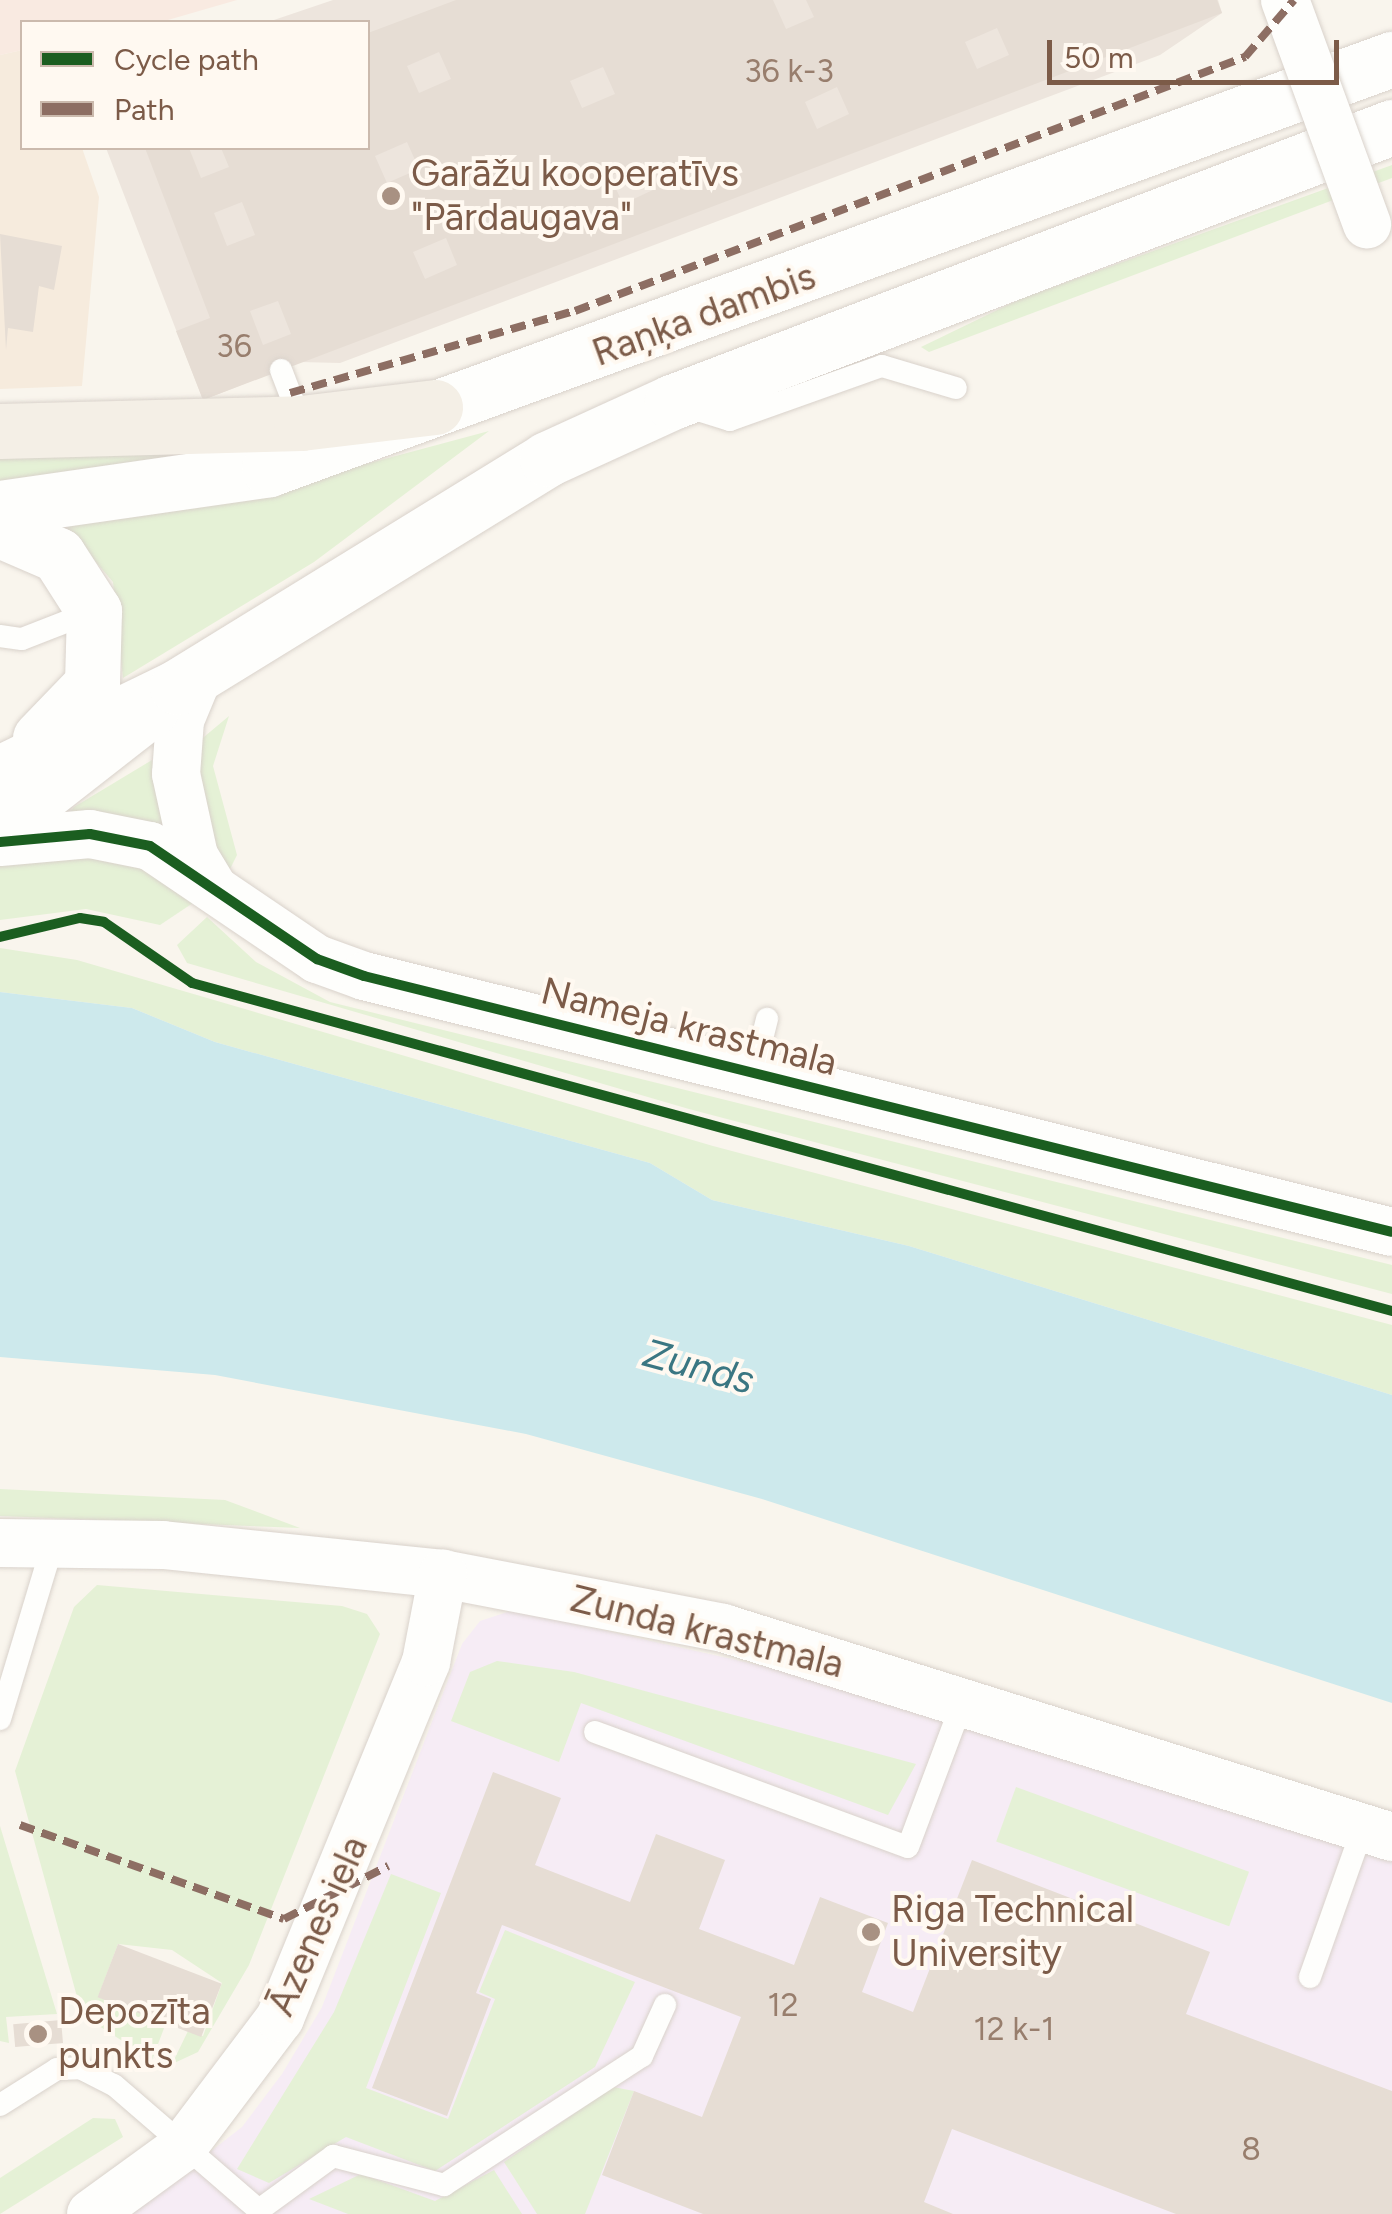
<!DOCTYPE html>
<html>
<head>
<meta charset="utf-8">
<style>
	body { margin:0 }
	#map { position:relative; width:1392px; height:2214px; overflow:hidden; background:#f9f5ed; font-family:Figtree,sans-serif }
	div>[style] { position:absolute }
	.residential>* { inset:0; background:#f6ebdd }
	.commercial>* { inset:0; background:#f9eae1 }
	.industrial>* { inset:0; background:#ede5dd }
	.education>* { inset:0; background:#f6ecf5 }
	.green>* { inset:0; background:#e5f1d6; transform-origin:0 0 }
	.water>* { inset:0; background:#cde9ec }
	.building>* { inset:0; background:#e6ddd4; transform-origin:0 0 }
	.roads { filter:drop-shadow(0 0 2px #d9d2cb) drop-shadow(0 0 2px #d9d2cb) }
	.service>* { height:22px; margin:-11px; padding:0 11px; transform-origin:11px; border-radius:11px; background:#fefefc }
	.minor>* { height:48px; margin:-24px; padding:0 24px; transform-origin:24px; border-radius:24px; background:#fefefc }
	.tertiary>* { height:55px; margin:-27.5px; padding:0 27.5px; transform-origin:27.5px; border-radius:27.5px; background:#fefefc }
	.secondary>* { height:55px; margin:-27.5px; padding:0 27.5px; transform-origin:27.5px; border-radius:27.5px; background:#fefefc }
	.primary>* { height:55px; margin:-27.5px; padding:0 27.5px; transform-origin:27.5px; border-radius:27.5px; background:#f4efe6 }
	.bridges { filter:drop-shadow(0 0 2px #d9d2cb) drop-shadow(0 0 2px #d9d2cb) }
	.minor-bridge>* { height:48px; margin:-24px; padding:0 24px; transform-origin:24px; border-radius:24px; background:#fefefc }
	.quiet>* { height:8px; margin-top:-4px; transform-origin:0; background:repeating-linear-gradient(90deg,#8d6e63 0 15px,transparent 0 23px) }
	.cycleway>* { height:10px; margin:-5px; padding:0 5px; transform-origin:5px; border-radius:5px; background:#1b5e20 }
	.dots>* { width:28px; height:28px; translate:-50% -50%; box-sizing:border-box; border:5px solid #fff9f1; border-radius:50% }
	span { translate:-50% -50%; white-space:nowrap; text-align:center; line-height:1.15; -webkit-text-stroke:8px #fff9f1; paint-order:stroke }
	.number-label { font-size:32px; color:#987e6d }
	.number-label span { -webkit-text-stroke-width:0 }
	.poi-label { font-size:38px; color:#7c5b48 }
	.left { translate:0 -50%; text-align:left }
	.street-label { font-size:38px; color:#7c5b48 }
	.water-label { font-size:40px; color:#3a7682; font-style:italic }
	.legend { position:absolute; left:20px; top:20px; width:350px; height:130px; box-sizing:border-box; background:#fff9f1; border:2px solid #cbbaad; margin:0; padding:12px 18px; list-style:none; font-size:30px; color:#7c5b48 }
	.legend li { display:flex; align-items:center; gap:20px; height:50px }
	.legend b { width:50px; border:2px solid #cbbaad }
	.scale { position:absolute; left:1047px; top:40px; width:292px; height:45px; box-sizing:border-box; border:5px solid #7c5b48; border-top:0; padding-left:12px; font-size:30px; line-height:35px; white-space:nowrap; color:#7c5b48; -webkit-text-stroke:8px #fff9f1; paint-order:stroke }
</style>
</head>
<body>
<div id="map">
	<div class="residential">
		<div style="clip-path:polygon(22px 50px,22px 148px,82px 148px,99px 197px,82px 386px,0 389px,0 55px)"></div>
	</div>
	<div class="commercial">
		<div style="clip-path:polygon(0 0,237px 0,161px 22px,22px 22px,22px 50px,0 55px)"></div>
	</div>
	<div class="industrial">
		<div style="clip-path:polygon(333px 0,1218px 0,1222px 13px,1160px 55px,340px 363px,300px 362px,203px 400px,106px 148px,368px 148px,368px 22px,268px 22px)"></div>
	</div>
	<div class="education">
		<div style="clip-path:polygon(513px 1610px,812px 1677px,1392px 1858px,1392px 2214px,130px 2214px,242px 2127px,282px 2074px,322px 2007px,462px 1644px,480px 1621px)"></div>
	</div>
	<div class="green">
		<div style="clip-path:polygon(1392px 165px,1392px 178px,929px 352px,921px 347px,1020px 299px)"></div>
		<div style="clip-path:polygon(489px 431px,314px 562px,123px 678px,113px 582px,65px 526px,232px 500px)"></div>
		<div style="clip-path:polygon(207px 452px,0 484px,0 453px)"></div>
		<div style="clip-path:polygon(229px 716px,213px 766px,237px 855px,228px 873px,200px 822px,198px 742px)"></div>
		<div style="clip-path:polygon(152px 760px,168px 836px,70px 812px,74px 807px)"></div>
		<div style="clip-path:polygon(44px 850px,132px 861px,193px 903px,160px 925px,86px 909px,0 920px,0 865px)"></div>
		<div style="clip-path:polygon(207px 917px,256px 962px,330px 1002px,1392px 1265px,1392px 1294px,689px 1109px,187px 963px,177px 945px)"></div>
		<div style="clip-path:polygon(0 948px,77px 960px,713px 1146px,1392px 1325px,1392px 1395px,909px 1246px,712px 1200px,650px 1163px,215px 1042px,132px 1008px,0 992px)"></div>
		<div style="clip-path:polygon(0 1489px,225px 1500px,300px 1528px,0 1516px)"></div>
		<div style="clip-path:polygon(97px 1585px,342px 1606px,367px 1614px,380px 1634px,249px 1965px,198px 2052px,172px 2064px,188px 2031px,203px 2036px,222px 1983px,172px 1950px,118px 1944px,98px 1997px,166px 2023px,152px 2060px,82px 2015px,15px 1771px,74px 1607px)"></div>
		<div style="clip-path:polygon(497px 1661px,574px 1672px,916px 1764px,888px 1815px,581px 1703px,559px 1762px,451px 1721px,470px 1672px)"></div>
		<div style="left:1016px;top:1787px;width:248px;height:58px;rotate:20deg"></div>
		<div style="clip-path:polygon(0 1826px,57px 2014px,6px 2017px,9px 2043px,0 2041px)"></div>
		<div style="clip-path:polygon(391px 1874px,441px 1893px,366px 2088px,448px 2119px,495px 1999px,479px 1992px,505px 1930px,635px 1982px,595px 2067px,435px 2171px,346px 2137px,269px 2183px,237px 2169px,334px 2012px)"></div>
		<div style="clip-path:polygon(613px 2087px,634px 2091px,585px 2214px,537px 2214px,504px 2162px)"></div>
		<div style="clip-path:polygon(93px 2118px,115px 2119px,123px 2137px,0 2214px,0 2178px)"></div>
		<div style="clip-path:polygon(494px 2170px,522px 2214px,348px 2214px,309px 2199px,361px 2174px,435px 2201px)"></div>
	</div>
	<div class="water">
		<div style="clip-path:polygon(0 992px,132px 1008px,215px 1042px,650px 1163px,712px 1200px,909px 1246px,1392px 1395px,1392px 1703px,762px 1499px,526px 1434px,215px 1375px,0 1357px)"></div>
	</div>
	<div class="building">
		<div style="clip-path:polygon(evenodd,456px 0,773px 0,786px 29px,814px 17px,806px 0,1217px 0,1222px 13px,203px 400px,176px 331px,210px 318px,145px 148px,189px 148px,201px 178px,229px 167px,221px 148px,368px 148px,368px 33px,456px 0,997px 28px,1009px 55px,977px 69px,965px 42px,997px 28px,456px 0,439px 52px,451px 79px,419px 93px,407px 66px,439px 52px,456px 0,603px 67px,615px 94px,582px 108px,570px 81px,603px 67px,456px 0,837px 87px,849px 114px,817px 129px,805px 102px,837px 87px,456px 0,407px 142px,419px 169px,387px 183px,375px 156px,407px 142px,456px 0,643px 162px,655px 189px,623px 204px,610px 176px,643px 162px,456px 0,242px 202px,255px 235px,227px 246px,214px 213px,242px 202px,456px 0,446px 238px,457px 265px,425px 279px,413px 252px,446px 238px,456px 0,278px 301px,291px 334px,263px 345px,250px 311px,278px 301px)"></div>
		<div style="clip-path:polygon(0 234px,62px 246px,54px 290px,39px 286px,33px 332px,8px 328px,6px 350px)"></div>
		<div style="clip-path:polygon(493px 1772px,561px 1798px,535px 1865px,630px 1902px,656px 1834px,725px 1860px,699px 1929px,794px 1965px,820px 1897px,888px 1923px,862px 1992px,913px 2012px,972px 1860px,1210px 1952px,1186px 2014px,1392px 2091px,1392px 2214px,1176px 2214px,952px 2129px,924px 2202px,953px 2214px,703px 2214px,602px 2175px,634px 2091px,702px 2117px,741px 2017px,502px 1925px,476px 1993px,491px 1999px,447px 2116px,372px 2088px)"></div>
		<div style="left:118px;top:1944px;width:111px;height:57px;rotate:21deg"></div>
		<div style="left:61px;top:2020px;width:23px;height:48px;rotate:85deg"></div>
	</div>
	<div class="roads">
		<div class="service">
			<div style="left:281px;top:370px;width:56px;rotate:69deg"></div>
			<div style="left:685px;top:406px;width:47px;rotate:17.3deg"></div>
			<div style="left:730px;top:420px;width:161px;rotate:-19.6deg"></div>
			<div style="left:882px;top:366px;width:77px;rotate:16.6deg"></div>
			<div style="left:0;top:636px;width:22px;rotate:8deg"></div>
			<div style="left:22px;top:639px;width:77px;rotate:-21.3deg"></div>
			<div style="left:753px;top:1074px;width:57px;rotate:-75.7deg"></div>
			<div style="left:0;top:1719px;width:183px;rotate:-73.2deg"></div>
			<div style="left:595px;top:1732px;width:333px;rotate:20.2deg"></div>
			<div style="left:908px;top:1847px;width:156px;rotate:-69.4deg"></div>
			<div style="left:1310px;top:1977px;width:159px;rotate:-70.5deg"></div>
			<div style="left:0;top:2105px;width:67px;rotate:-32.3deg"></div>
			<div style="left:57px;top:2069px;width:23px;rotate:-2deg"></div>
			<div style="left:80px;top:2068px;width:38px;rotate:27deg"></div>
			<div style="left:114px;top:2085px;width:191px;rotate:40.8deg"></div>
			<div style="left:259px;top:2210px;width:92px;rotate:-36.1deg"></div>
			<div style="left:333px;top:2156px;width:115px;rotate:14.6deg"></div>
			<div style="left:444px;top:2185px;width:236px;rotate:-33.1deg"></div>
			<div style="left:642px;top:2056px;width:56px;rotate:-65.7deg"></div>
		</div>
		<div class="minor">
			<div style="left:200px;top:672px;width:52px;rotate:112.6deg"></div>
			<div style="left:180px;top:720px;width:54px;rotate:94.2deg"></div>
			<div style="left:176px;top:774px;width:84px;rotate:77.6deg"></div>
			<div style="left:194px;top:856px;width:37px;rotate:59deg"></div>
			<div style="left:0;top:842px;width:90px;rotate:-5.1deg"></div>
			<div style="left:90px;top:834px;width:61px;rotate:11.3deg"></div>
			<div style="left:150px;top:846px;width:202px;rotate:34.1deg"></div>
			<div style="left:317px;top:959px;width:50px;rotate:19.9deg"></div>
			<div style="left:364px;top:976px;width:1059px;rotate:13.98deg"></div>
			<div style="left:0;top:1543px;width:163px;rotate:0.7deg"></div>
			<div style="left:163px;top:1545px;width:281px;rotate:5.9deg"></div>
			<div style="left:443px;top:1574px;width:285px;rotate:10.9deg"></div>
			<div style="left:723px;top:1628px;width:701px;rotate:17.35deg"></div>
			<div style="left:91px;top:2214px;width:112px;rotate:-36deg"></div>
			<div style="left:182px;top:2148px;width:163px;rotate:-53deg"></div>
			<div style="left:280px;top:2018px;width:385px;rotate:-67.7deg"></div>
			<div style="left:426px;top:1662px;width:90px;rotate:-79.1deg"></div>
		</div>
		<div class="tertiary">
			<div style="left:0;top:827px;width:192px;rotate:-38deg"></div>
		</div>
		<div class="secondary">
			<div style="left:0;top:508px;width:272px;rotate:-8.2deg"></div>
			<div style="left:269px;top:469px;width:1196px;rotate:-20.06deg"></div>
			<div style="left:0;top:530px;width:63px;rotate:23.3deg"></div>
			<div style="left:58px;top:555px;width:67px;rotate:57.3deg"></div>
			<div style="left:94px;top:611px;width:73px;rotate:91.6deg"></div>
			<div style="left:92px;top:684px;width:75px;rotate:133.9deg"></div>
			<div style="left:0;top:773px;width:197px;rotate:-25.9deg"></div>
			<div style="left:177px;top:687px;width:435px;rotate:-31.6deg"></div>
			<div style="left:547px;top:459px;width:137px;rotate:-24.5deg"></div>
			<div style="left:672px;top:402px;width:771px;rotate:-20.9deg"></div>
		</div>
		<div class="primary">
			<div style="left:0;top:431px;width:301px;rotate:-1.5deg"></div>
			<div style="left:301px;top:423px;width:135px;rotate:-6.8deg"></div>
		</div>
	</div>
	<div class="bridges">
		<div class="minor-bridge">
			<div style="left:1285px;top:0;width:239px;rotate:69.9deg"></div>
		</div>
	</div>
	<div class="quiet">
		<div style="left:290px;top:393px;width:297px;rotate:-16.1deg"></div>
		<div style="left:575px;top:311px;width:717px;rotate:-20.76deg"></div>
		<div style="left:1245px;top:57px;width:75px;rotate:-49.3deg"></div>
		<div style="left:20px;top:1825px;width:280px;rotate:19.6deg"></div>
		<div style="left:284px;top:1919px;width:117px;rotate:-27deg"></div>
	</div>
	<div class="cycleway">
		<div style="left:0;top:842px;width:90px;rotate:-5.1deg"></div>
		<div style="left:90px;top:834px;width:61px;rotate:11.3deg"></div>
		<div style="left:150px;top:846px;width:202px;rotate:34.1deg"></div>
		<div style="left:317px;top:959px;width:50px;rotate:19.9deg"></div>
		<div style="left:364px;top:976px;width:1059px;rotate:13.98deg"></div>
		<div style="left:0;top:937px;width:82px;rotate:-13.4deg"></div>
		<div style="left:80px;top:918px;width:24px;rotate:9deg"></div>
		<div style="left:104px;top:922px;width:107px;rotate:34.7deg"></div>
		<div style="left:192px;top:983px;width:1244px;rotate:15.29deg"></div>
	</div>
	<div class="dots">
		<div style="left:391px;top:196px;background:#a89182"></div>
		<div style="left:871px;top:1932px;background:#a89182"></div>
		<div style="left:38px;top:2034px;background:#a89182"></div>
	</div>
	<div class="number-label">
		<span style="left:789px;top:71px">36 k-3</span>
		<span style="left:234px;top:346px">36</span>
		<span style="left:783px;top:2005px">12</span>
		<span style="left:1014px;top:2029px">12 k-1</span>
		<span style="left:1251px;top:2149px">8</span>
	</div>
	<div class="poi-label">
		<span class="left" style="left:411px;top:196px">Garāžu kooperatīvs<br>"Pārdaugava"</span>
		<span class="left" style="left:891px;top:1932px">Riga Technical<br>University</span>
		<span class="left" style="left:58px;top:2034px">Depozīta<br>punkts</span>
	</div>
	<div class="street-label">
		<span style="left:704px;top:315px;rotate:-20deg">Raņķa dambis</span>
		<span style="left:689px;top:1027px;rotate:14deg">Nameja krastmala</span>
		<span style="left:707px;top:1632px;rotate:14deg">Zunda krastmala</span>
		<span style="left:318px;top:1926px;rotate:-66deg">Āzenes iela</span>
	</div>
	<div class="water-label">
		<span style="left:699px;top:1366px;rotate:15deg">Zunds</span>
	</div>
	<ul class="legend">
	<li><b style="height:12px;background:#1b5e20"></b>Cycle path</li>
	<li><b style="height:12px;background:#8d6e63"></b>Path</li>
	</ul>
	<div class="scale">50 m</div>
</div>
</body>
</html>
